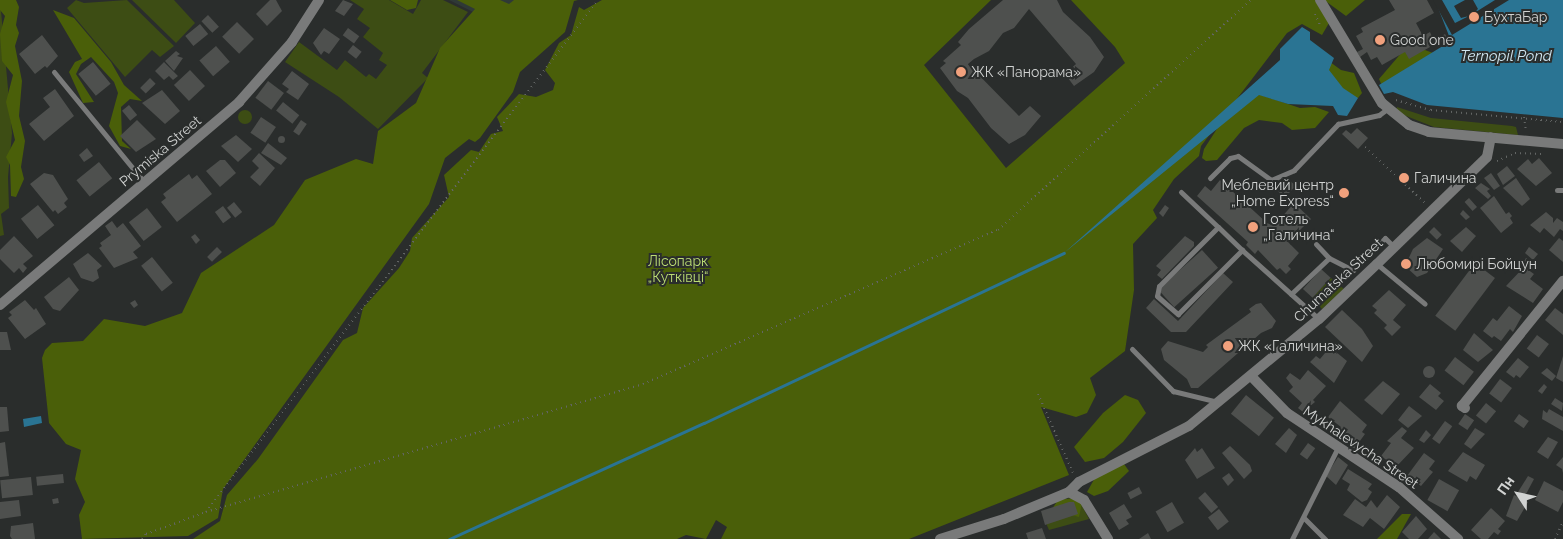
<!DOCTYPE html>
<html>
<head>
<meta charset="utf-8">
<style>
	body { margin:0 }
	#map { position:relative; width:1563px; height:539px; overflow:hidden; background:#2a2d2c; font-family:Raleway,sans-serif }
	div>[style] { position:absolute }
	.built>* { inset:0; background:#2f3936 }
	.green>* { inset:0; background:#3d4d14 }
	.round { border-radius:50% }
	.forest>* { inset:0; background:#4a5f09 }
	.water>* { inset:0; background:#2a7493 }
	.pier>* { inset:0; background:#2a2d2c }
	.stream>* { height:3px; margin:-1.5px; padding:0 1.5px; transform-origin:1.5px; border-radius:1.5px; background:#2a7493 }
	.building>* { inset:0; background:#4e504e; transform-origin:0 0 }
	.path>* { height:2px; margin-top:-1px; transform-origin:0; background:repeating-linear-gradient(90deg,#636665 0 1px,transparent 0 5px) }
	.service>* { height:5px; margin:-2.5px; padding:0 2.5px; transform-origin:2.5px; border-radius:2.5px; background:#797a7a }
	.minor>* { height:10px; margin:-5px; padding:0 5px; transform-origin:5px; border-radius:5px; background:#797a7a }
	.dots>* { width:14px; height:14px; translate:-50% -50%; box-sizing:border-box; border:2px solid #2a2d2c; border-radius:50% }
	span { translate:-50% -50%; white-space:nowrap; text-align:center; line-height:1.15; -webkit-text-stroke:4px #2a2d2c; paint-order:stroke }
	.poi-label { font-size:14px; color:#d1d3d2 }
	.left { translate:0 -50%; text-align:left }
	.right { translate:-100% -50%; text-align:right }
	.street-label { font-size:14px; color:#d1d3d2 }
	.park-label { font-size:14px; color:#bcdd74 }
	.water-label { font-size:15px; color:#d0e6f1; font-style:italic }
	.north { position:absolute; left:1493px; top:469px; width:50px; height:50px; -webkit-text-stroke:4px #2a2d2c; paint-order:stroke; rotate:305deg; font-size:14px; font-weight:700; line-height:20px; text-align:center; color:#d1d3d2 }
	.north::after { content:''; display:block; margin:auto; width:18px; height:22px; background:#d1d3d2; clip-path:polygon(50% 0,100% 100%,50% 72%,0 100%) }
</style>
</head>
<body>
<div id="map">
	<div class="built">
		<div style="clip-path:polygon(449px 0,528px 0,483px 17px)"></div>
	</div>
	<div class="green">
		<div style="clip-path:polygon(0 0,12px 133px,8px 177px,9px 208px,1px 214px,4px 235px,0 236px)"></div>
		<div style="clip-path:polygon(76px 0,84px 3px,127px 0,174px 46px,160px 57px,152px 50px,125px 77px,67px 8px)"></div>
		<div style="clip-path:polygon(132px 0,174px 0,195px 23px,176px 43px)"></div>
		<div style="clip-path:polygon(350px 0,389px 0,413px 14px,421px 0,443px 0,468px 12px,422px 73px,428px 78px,378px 129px,339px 97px,285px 62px,299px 42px,337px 70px,345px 60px,366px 77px,369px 74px,376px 79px,387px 65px,379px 60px,383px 53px,363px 37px,370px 28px,357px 19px,364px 9px)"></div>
		<div style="clip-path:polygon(1397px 107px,1431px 118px,1512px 126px,1516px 127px,1518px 135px,1434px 127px,1396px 112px)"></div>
		<div class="round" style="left:238px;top:110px;width:14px;height:14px"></div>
		<div style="clip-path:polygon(1331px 278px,1344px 289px,1322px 309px,1312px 298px)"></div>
		<div style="clip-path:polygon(1079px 500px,1089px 519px,1049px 530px,1042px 514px)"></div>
	</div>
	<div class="forest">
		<div style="clip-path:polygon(0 0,16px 0,19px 7px,16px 25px,19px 33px,15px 46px,22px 81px,19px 116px,25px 141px,21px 167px,24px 179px,16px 197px,11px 196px,10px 165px,6px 157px,15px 140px,6px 102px,13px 75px,2px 61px,0 34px,5px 16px,0 10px)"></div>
		<div style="clip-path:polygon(390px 0,418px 0,416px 8px,407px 10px)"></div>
		<div style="clip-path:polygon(457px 0,500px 0,509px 4px,514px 0,578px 0,574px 1px,565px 32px,520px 72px,513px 92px,480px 138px,475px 142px,469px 139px,445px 158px,429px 204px,223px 489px,218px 518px,188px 536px,82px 539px,79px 515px,85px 502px,75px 479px,81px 450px,66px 444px,49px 423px,42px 358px,45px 350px,52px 343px,83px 341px,104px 319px,145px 326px,182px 313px,201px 273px,274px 225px,305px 180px,356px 159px,373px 164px,378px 131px,416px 103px,440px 48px,475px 9px)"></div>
		<div style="clip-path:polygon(602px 0,991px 0,924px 65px,1006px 168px,1125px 63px,1115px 47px,1071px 0,1315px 0,1329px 23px,1322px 35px,1302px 24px,1287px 33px,1201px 146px,1199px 156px,1174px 179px,1153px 210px,1157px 218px,1133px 244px,1134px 290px,1125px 351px,1090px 378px,1096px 395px,1087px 413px,1076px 417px,1041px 407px,1069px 475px,909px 539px,721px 539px,727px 527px,716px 520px,706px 539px,686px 535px,677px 539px,193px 539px,220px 521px,227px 495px,258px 459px,343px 340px,357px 333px,363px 308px,399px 268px,410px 251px,412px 238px,449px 197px,444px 175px,471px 150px,479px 152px,491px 134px,503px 131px,497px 117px,519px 94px,536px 97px,553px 90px,555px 83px,545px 70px,559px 43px,571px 35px,579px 7px,584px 10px)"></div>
		<div style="clip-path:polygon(1324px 0,1365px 0,1346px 16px)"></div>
		<div style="clip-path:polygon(53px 10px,74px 18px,111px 62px,124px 85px,142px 101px,130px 99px,121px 107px,122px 141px,131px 149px,120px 146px,109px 126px,118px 93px,114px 82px,91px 57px,81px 64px,76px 74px,94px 102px,83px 103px,69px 72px,75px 62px,82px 59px)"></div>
		<div style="clip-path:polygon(1425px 50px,1433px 53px,1382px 86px,1379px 79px,1403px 51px)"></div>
		<div style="clip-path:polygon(1326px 59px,1341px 70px,1354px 73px,1362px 93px,1358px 98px,1352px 98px,1323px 73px)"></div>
		<div style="clip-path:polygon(1252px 92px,1300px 108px,1315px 107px,1329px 112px,1315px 128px,1292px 130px,1282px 123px,1259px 120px,1244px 128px,1217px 160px,1206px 161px,1202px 158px,1204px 149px,1222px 121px)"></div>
		<div style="clip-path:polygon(1125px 395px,1138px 400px,1146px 413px,1123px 442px,1104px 458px,1085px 462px,1074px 447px,1103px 413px)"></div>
		<div style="clip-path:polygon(1124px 464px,1129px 471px,1108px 491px,1094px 496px,1087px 492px,1096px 476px)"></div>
		<div style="clip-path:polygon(1073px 498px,1082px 503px,1079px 517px,1052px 509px,1058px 500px)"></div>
		<div style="clip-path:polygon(1402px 514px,1411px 514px,1397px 539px,1377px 539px)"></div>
	</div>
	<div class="water">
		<div style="clip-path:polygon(1435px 0,1563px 0,1563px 118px,1427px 105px,1393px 92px,1384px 94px,1379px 85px,1451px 41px)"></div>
		<div style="clip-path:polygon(1302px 27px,1310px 32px,1310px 40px,1334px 58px,1329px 70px,1343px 88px,1358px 98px,1347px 116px,1338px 115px,1333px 106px,1288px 104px,1259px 95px,1064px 253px,1280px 60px,1280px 49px)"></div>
		<div style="clip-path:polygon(41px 416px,42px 423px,24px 427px,23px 419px)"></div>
	</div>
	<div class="pier">
		<div style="clip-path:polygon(1433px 0,1442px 0,1455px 23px,1469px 16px,1461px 18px,1454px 6px,1465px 0,1473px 0,1478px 9px,1471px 15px,1495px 0,1509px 0,1452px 35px)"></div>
	</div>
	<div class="stream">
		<div style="left:449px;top:539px;width:280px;rotate:-24.5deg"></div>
		<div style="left:704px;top:423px;width:398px;rotate:-25.3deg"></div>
	</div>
	<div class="building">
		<div style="clip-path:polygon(270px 0,276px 0,282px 11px,267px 26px,256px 14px)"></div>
		<div style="clip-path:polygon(343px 0,353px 4px,344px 16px,335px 11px)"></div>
		<div style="clip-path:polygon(1003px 0,1057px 0,1063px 12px,1090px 37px,1104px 57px,1094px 72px,1074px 86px,1065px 74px,1076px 64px,1029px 9px,1014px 28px,1003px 33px,989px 51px,974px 59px,968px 64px,1019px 116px,1030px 106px,1041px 116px,1025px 135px,1009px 144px,991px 128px,968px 98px,957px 91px,940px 68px,946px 63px,943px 61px,961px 45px,958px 42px,969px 29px)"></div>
		<div style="clip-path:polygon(1389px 0,1427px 0,1434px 13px,1416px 23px,1423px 36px,1430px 32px,1433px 39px,1428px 43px,1430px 47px,1409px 59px,1405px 52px,1382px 65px,1377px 57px,1371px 60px,1367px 52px,1360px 57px,1357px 52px,1363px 49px,1356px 36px,1363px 32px,1361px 28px,1395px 10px)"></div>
		<div style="left:208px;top:15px;width:16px;height:9px;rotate:47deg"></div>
		<div style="left:237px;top:22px;width:24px;height:21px;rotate:45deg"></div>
		<div style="left:200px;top:24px;width:13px;height:19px;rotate:51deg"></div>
		<div style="clip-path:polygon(324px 28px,340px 39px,329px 54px,324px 51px,321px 55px,313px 43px)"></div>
		<div style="left:348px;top:28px;width:14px;height:9px;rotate:36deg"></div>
		<div style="left:1445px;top:34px;width:6px;height:7px;rotate:59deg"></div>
		<div style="clip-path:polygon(42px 35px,58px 56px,47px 68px,45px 66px,35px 74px,19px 54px)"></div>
		<div style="left:353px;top:45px;width:11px;height:9px;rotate:38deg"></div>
		<div style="left:216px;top:46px;width:21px;height:22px;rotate:49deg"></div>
		<div style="clip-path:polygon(176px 51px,180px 54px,177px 56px,183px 58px,174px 71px,165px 61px)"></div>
		<div style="left:93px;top:62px;width:28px;height:19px;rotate:51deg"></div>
		<div style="clip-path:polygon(164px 62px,178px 76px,173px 80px,169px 76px,164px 80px,155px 71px)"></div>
		<div style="left:190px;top:70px;width:22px;height:22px;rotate:47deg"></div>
		<div style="clip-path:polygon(292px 71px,309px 84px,298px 100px,286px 92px,289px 89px,282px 84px)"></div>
		<div style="left:150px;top:78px;width:8px;height:14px;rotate:45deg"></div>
		<div style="left:268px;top:81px;width:20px;height:21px;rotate:37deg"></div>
		<div style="clip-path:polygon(55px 89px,74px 116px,44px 141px,29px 124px,50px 107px,43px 98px)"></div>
		<div style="clip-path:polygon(162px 90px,180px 111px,165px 124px,142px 103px)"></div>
		<div style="left:283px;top:102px;width:21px;height:11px;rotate:39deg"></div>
		<div style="left:129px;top:105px;width:13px;height:9px;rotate:51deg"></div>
		<div style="left:261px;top:117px;width:18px;height:19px;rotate:34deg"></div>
		<div style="clip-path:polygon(137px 120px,156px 139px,136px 152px,120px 136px)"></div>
		<div style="left:301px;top:120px;width:7px;height:14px;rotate:34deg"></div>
		<div style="clip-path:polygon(1357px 128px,1368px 138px,1358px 149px,1342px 134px,1346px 130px,1351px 134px)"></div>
		<div style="clip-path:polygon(236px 135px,252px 149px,238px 162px,221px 146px)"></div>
		<div class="round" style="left:277.5px;top:135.5px;width:7px;height:7px"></div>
		<div style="clip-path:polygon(268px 143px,287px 158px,281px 165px,261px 153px)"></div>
		<div style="clip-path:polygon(87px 148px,93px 156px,84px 162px,79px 155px)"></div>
		<div style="clip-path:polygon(259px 153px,275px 168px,260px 186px,250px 177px,259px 168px,252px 161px)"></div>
		<div style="clip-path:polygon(1539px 158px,1552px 173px,1536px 186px,1517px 169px,1528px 159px,1532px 164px)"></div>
		<div style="clip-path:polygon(220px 160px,225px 160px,236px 173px,220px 187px,206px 171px)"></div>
		<div style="left:99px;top:162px;width:21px;height:29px;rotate:51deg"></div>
		<div style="clip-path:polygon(1507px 166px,1515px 176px,1503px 185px,1497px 174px)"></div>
		<div style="clip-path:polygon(44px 173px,53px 175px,68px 199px,64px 203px,67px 207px,58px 214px,55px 210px,53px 212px,30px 184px)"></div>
		<div style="clip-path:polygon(1491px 173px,1500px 186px,1494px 190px,1484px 178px)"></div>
		<div style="clip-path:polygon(189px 174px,192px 179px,197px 175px,212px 194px,177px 222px,161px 202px,166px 198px,163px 194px)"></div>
		<div style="left:1286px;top:177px;width:13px;height:16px;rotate:42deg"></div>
		<div style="clip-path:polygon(1516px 178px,1530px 199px,1522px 206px,1503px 188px)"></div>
		<div style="clip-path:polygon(1220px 180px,1267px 223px,1274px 226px,1294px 203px,1311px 219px,1288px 242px,1299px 253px,1288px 266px,1291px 269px,1286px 274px,1280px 268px,1277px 270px,1258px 250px,1255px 254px,1246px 245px,1248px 242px,1197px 196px,1205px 186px,1211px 191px)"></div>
		<div style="clip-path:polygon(1481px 183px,1490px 189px,1487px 191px,1491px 196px,1488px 199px,1475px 188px)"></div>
		<div style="clip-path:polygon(1494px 196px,1506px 214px,1509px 212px,1512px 216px,1510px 218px,1513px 223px,1501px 233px,1480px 208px)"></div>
		<div style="left:1469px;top:198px;width:12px;height:6px;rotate:48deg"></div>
		<div style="left:234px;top:202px;width:13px;height:9px;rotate:51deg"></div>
		<div style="left:38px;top:205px;width:26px;height:22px;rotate:51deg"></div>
		<div style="clip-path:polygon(1165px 205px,1169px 208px,1163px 217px,1159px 213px)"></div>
		<div style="left:223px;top:206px;width:14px;height:10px;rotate:54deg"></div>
		<div style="left:147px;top:208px;width:24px;height:23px;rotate:52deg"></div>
		<div style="clip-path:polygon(1463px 210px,1470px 217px,1466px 220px,1460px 214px)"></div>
		<div style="clip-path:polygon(1546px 212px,1553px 218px,1553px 223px,1557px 218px,1563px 222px,1563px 231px,1560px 229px,1554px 237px,1544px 228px,1540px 233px,1530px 225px)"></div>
		<div style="clip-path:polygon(112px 221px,117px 228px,123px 223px,141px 246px,133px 252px,138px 258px,114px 268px,99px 248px,102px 246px,100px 243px,111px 235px,105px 226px)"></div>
		<div style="left:1434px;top:227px;width:11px;height:7px;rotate:45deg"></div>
		<div style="clip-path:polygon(1466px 227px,1476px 236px,1462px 252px,1450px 241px)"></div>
		<div style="clip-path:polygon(195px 234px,200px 240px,196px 244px,191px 237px)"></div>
		<div style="clip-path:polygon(14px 236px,33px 256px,23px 264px,27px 268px,23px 273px,19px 268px,14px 273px,0 259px,0 250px)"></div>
		<div style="clip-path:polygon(1185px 236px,1194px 242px,1194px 246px,1162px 279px,1157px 275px,1161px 270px,1156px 266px)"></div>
		<div style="clip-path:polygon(1427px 238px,1443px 249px,1427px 273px,1417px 277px,1405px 266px,1413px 249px)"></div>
		<div style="clip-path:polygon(1559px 238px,1563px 241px,1563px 262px,1549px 250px)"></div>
		<div style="left:217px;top:247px;width:7px;height:14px;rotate:45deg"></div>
		<div style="clip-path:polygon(1529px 247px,1538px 254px,1533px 260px,1525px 253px)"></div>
		<div style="left:1202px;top:250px;width:24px;height:59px;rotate:48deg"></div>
		<div style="clip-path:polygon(88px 253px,102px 266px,97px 270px,99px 278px,93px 282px,81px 278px,73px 264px)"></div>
		<div style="left:152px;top:257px;width:33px;height:14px;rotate:51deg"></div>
		<div style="clip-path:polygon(1526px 258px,1538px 267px,1535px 271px,1523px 263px)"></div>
		<div style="left:1475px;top:263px;width:25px;height:66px;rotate:37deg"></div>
		<div style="clip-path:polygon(1524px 267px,1534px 274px,1530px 279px,1543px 289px,1533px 303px,1506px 286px)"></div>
		<div style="left:1321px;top:269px;width:13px;height:27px;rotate:42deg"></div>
		<div style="clip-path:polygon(1223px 273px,1233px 282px,1186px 332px,1171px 332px,1146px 308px,1154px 299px,1178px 321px)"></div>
		<div style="clip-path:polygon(69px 277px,79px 290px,60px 311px,53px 309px,44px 297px)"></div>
		<div style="clip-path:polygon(1389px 290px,1406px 305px,1393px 320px,1401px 327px,1392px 336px,1384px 328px,1387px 325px,1374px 313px,1377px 310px,1372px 306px)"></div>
		<div style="clip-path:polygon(25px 300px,34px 310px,36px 308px,46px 324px,25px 339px,8px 318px,12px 315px,9px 312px)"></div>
		<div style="clip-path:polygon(135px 300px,138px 305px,134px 308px,130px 303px)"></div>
		<div style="clip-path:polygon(1261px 303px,1276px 321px,1272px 328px,1261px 333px,1198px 388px,1191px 388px,1187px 379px,1164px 360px,1161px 349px,1168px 341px,1203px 352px,1208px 347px,1206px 345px,1251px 312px,1249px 309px,1256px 304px)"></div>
		<div style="clip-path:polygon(1509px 306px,1522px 316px,1513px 332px,1510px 329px,1501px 341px,1494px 336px,1492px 338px,1483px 331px,1493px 318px,1497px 321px)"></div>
		<div style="clip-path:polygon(1555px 308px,1563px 314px,1563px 335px,1545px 320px)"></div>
		<div style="clip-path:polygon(1342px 310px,1362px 329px,1373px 346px,1362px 362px,1325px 327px)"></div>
		<div style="clip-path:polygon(0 332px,7px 332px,11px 350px,0 350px)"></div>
		<div style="clip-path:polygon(1474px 333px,1493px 350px,1478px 362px,1463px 350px)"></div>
		<div style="left:1537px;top:335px;width:15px;height:17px;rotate:37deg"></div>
		<div style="clip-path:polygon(1330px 347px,1347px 361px,1334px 383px,1310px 362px,1316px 356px,1320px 359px)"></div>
		<div style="clip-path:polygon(1563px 356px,1563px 382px,1556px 378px)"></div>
		<div style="left:1455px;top:357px;width:24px;height:17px;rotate:38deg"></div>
		<div style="clip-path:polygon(1518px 358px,1529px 367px,1520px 378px,1516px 375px,1514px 378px,1506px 372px)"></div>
		<div class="round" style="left:1423px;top:366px;width:12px;height:12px"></div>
		<div style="clip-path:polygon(1547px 368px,1556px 376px,1552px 381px,1541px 373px)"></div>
		<div style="clip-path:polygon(1308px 370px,1326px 386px,1313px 400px,1315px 402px,1303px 412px,1298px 408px,1302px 403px,1289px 391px,1293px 387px,1286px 378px,1290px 373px,1300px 380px)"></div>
		<div style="left:1500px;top:379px;width:15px;height:18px;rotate:37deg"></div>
		<div style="clip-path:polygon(1383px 381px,1400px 394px,1382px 415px,1364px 400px)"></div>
		<div style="clip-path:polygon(1430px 384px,1441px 393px,1438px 396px,1444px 401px,1436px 410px,1419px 397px)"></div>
		<div style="clip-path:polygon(1544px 384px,1547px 387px,1542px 394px,1538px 391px)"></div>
		<div style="left:1246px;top:395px;width:36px;height:24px;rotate:39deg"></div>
		<div style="clip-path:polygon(1555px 398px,1563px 403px,1562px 411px,1551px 404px)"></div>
		<div style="clip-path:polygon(1340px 401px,1367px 425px,1362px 432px,1365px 434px,1354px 449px,1336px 434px,1341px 427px,1328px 417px)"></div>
		<div style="left:1486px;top:403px;width:13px;height:16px;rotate:39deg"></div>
		<div style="clip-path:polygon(1409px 406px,1422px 416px,1408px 428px,1398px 420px)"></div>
		<div style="clip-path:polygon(0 407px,7px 407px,9px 431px,0 432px)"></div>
		<div style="clip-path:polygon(1549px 409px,1563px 417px,1563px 431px,1542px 419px,1543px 410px,1547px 413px)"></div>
		<div style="left:1465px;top:414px;width:11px;height:12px;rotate:34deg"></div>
		<div style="left:1519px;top:414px;width:12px;height:9px;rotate:35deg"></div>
		<div style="left:1445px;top:421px;width:9px;height:22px;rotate:36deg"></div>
		<div style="clip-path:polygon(1402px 427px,1407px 431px,1401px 438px,1414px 448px,1396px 467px,1381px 456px,1391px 443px,1387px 441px)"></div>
		<div style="clip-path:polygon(1289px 428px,1297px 435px,1286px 453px,1275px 444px)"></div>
		<div style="clip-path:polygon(1475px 428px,1485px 434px,1471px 449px,1464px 444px)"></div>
		<div style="clip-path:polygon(1426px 430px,1431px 435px,1424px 443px,1419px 440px)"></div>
		<div style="clip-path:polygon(1548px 437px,1558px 442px,1548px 459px,1537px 452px)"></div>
		<div style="clip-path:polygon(5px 442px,9px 476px,0 477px,0 443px)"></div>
		<div style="left:1308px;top:443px;width:9px;height:14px;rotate:36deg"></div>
		<div style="clip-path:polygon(1230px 446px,1250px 465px,1252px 471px,1244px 479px,1222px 453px)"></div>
		<div style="clip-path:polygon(1195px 448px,1197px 452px,1202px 448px,1215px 468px,1197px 479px,1185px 460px)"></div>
		<div style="clip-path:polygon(1463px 452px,1485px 465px,1476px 480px,1470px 476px,1467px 482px,1448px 471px)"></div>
		<div style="clip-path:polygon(1424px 453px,1435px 461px,1429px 469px,1433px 472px,1421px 486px,1407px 476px)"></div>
		<div style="clip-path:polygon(1338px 457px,1348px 465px,1336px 485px,1326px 476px)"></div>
		<div style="clip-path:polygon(1563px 457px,1563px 473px,1562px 469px,1556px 465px)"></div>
		<div style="clip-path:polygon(1348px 469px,1372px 484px,1368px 489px,1372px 492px,1367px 500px,1362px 502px,1347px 490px,1350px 484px,1342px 479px)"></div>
		<div style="clip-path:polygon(1229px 473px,1234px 480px,1228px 486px,1222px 478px)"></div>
		<div style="left:63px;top:474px;width:9px;height:27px;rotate:84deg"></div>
		<div style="clip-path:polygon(1528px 476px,1534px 479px,1525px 496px,1518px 492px)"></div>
		<div style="left:31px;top:477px;width:18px;height:31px;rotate:84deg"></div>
		<div style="left:1439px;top:479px;width:23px;height:24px;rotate:29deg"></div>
		<div style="clip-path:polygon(1544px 481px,1563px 491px,1563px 502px,1558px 512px,1535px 500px)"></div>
		<div style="left:1139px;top:487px;width:7px;height:13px;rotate:63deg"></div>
		<div style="left:1205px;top:492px;width:20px;height:9px;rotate:49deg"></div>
		<div style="clip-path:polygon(1387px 495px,1400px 507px,1384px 529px,1370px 518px,1363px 527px,1343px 515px,1355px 499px,1366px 507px,1371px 500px,1377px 508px)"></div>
		<div style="clip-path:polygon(1514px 495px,1528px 502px,1517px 521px,1506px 516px)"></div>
		<div style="left:58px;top:498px;width:5px;height:6px;rotate:79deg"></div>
		<div style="clip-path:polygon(19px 500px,21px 516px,0 519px,0 502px)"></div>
		<div style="clip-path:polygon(1069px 502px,1074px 502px,1078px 514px,1045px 525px,1041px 511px)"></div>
		<div style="left:1172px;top:502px;width:24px;height:19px;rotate:60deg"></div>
		<div style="clip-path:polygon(1124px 504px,1132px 517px,1126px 520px,1129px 524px,1119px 530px,1109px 513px)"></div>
		<div style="clip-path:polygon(1491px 508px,1505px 521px,1498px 529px,1501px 531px,1498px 535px,1494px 532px,1488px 539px,1481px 539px,1471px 530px)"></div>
		<div style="left:1219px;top:509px;width:16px;height:14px;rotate:52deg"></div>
		<div style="clip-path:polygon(1416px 516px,1427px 529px,1418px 539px,1409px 539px,1402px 532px)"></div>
		<div style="clip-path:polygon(33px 523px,35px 539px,12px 539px,10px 536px,11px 526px)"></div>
		<div style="clip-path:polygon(1042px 528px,1046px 539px,1028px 539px,1026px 533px)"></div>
		<div style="clip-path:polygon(1434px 532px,1441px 539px,1428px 539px)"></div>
		<div style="clip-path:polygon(1148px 533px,1151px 539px,1139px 539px)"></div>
	</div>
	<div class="path">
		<div style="left:1315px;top:14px;width:12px;rotate:66deg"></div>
		<div style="left:1396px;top:100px;width:36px;rotate:16deg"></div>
		<div style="left:1431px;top:110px;width:133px;rotate:5.2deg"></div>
		<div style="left:1524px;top:117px;width:14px;rotate:82deg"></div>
		<div style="left:1365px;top:147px;width:82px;rotate:43deg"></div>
		<div style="left:1497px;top:161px;width:20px;rotate:-24deg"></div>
		<div style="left:1515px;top:153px;width:26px;rotate:2deg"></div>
		<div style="left:1038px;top:394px;width:86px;rotate:66.1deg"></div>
		<div style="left:206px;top:512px;width:455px;rotate:-16.3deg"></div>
		<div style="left:643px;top:384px;width:387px;rotate:-23.5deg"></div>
		<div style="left:998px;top:230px;width:342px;rotate:-42.3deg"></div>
		<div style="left:142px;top:539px;width:6px;rotate:-51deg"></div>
		<div style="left:146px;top:534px;width:64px;rotate:-20.1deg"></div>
		<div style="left:206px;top:512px;width:645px;rotate:-52.56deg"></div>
		<div style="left:1555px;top:539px;width:19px;rotate:-65deg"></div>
	</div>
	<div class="service">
		<div style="left:54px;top:72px;width:142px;rotate:50.7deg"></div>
		<div style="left:1210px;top:178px;width:28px;rotate:-45deg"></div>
		<div style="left:1230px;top:158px;width:8px;rotate:-14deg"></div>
		<div style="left:1238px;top:156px;width:41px;rotate:36deg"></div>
		<div style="left:1271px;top:180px;width:25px;rotate:-23deg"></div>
		<div style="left:1294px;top:170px;width:64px;rotate:-46.3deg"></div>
		<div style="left:1338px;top:124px;width:42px;rotate:-12.4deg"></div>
		<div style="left:1379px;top:115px;width:10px;rotate:-37deg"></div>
		<div style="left:1557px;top:190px;width:6px"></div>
		<div style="left:1181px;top:192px;width:51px;rotate:43.4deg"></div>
		<div style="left:1242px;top:250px;width:33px;rotate:-136deg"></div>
		<div style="left:1218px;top:227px;width:83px;rotate:135deg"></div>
		<div style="left:1159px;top:286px;width:10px;rotate:101deg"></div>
		<div style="left:1157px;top:296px;width:28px;rotate:41deg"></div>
		<div style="left:1178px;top:314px;width:91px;rotate:-45deg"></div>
		<div style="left:1242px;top:250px;width:103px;rotate:41.9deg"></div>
		<div style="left:1329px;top:258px;width:27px;rotate:27deg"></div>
		<div style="left:1353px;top:270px;width:45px;rotate:-45deg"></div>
		<div style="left:1385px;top:238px;width:13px;rotate:45deg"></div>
		<div style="left:1377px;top:264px;width:62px;rotate:39.8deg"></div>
		<div style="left:1291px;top:294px;width:52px;rotate:-43.5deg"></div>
		<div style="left:1329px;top:258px;width:19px;rotate:-133deg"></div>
		<div style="left:1132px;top:349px;width:59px;rotate:45.7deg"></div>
		<div style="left:1173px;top:391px;width:46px;rotate:13.7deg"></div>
		<div style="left:1304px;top:518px;width:30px;rotate:45deg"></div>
		<div style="left:1292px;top:539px;width:103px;rotate:-63.4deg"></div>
	</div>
	<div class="minor">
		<div style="left:1320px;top:0;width:120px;rotate:59deg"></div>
		<div style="left:1382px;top:103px;width:35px;rotate:39deg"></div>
		<div style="left:1409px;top:125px;width:21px;rotate:19deg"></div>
		<div style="left:1429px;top:132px;width:135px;rotate:5.1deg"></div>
		<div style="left:0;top:305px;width:314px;rotate:-40.3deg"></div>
		<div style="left:239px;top:102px;width:80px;rotate:-48.5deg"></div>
		<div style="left:292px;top:42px;width:50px;rotate:-57.3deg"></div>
		<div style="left:1251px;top:376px;width:52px;rotate:45.8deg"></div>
		<div style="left:1287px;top:413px;width:134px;rotate:33.5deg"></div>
		<div style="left:1399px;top:487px;width:79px;rotate:41.4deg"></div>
		<div style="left:1465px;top:408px;width:4px;rotate:-146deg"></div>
		<div style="left:1462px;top:406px;width:161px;rotate:-51.1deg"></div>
		<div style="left:1069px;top:492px;width:17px;rotate:28deg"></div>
		<div style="left:1084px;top:500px;width:46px;rotate:58.4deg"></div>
		<div style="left:940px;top:539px;width:67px;rotate:-17.4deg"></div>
		<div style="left:1004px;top:519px;width:70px;rotate:-22.6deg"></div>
		<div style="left:1069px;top:492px;width:14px;rotate:-45deg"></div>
		<div style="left:1079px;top:482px;width:123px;rotate:-27deg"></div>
		<div style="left:1189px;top:426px;width:168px;rotate:-39.5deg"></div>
		<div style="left:1319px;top:319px;width:80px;rotate:-43.5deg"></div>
		<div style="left:1377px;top:264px;width:153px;rotate:-44.2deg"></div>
		<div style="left:1487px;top:157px;width:20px;rotate:-79deg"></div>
	</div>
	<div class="dots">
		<div style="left:1474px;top:17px;background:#f1a17d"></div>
		<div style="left:1380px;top:40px;background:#f1a17d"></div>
		<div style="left:961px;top:72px;background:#f1a17d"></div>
		<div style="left:1404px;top:178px;background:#f1a17d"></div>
		<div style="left:1344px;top:193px;background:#f1a17d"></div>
		<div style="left:1253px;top:227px;background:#f1a17d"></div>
		<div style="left:1406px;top:264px;background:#f1a17d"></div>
		<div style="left:1228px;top:346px;background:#f1a17d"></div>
	</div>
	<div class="poi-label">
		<span class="left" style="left:1484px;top:17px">БухтаБар</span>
		<span class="left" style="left:1390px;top:40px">Good one</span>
		<span class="left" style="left:971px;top:72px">ЖК «Панорама»</span>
		<span class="left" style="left:1414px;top:178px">Галичина</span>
		<span class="right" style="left:1334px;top:193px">Меблевий центр<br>„Home Express“</span>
		<span class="left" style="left:1263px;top:227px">Готель<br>„Галичина“</span>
		<span class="left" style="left:1416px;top:264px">Любомирі Бойцун</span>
		<span class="left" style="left:1238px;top:346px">ЖК «Галичина»</span>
	</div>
	<div class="street-label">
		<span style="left:160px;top:151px;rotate:-40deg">Prymiska Street</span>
		<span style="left:1338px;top:280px;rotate:-43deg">Chumatska Street</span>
		<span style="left:1361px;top:447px;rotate:34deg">Mykhalevycha Street</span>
	</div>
	<div class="park-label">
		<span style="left:678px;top:269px">Лісопарк<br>„Кутківці“</span>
	</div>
	<div class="water-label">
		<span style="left:1506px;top:57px">Ternopil Pond</span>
	</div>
	<div class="north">Пн</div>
</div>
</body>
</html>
